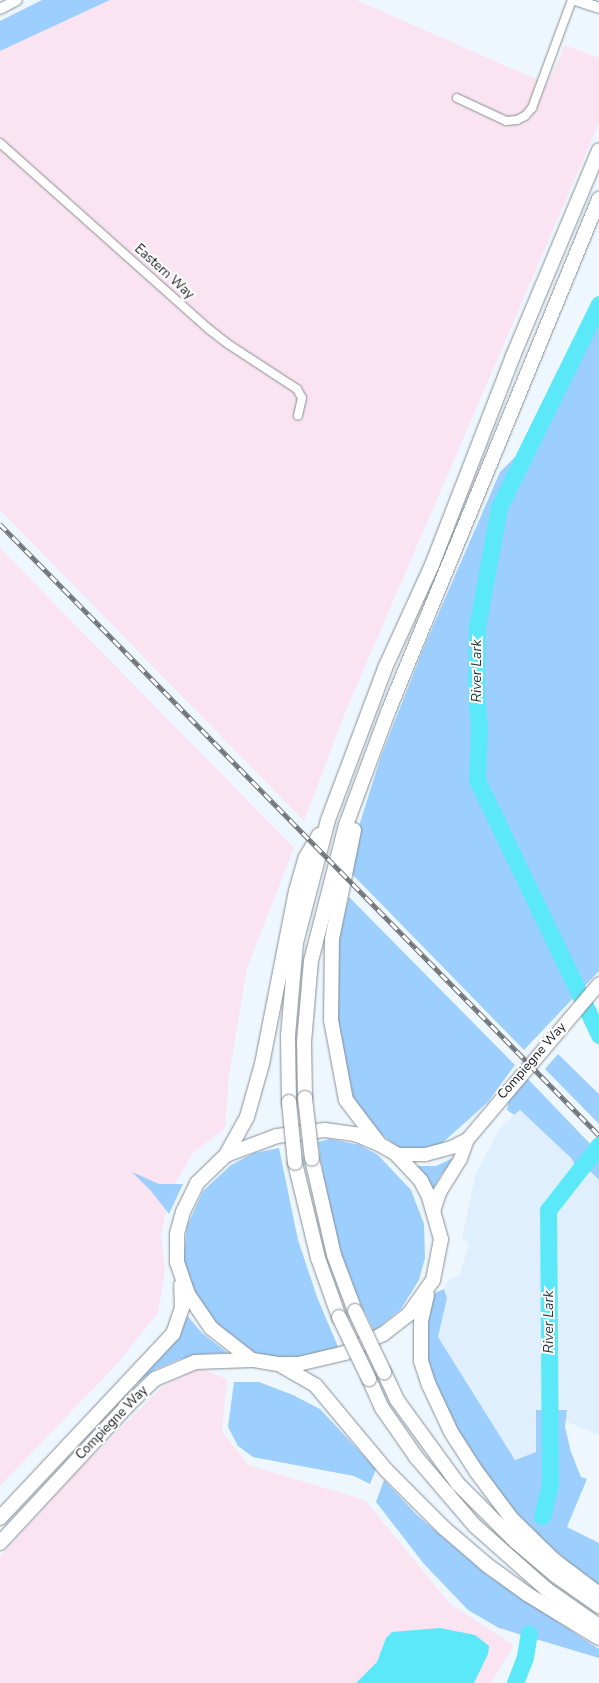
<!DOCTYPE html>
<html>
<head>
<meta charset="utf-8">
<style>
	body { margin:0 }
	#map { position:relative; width:599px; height:1683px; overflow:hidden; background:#eff7fe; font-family:"Nunito Sans",sans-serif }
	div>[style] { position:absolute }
	.built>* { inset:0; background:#dfeffd }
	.industrial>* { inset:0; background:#fbe4f1 }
	.green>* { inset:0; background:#9dcffe }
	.water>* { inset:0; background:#5be8f8 }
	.river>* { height:17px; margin:-8.5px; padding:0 8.5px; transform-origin:8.5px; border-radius:8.5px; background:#5be8f8 }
	.roads { filter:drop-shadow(0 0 1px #868e96) drop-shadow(0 0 1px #868e96) }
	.minor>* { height:8px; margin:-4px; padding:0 4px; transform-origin:4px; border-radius:4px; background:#fff }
	.tertiary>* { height:10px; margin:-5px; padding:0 5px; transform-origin:5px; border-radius:5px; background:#fff }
	.primary>* { height:13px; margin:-6.5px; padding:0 6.5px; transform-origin:6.5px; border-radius:6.5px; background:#fff }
	.trunk>* { height:14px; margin:-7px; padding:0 7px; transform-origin:7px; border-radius:7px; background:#fff }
	.rail>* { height:4.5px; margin-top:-2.25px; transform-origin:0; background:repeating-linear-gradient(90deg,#fff 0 9px,#6f7479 0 18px); box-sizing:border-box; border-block:1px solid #6f7479 }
	.bridges { filter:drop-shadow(0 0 1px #868e96) drop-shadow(0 0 1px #868e96) }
	.trunk-bridge>* { height:14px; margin:-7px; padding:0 7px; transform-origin:7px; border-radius:7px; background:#fff }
	span { translate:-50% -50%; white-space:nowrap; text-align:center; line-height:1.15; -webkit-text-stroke:4px #fff; paint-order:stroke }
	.street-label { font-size:13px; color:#14171a }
	.water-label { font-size:14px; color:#233b3e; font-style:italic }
</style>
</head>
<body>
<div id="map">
	<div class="built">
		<div style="clip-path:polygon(520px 1110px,571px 1158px,580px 1173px,591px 1172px,599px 1180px,599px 1435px,565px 1421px,567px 1410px,536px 1410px,536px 1452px,515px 1460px,438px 1337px,447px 1298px,444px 1289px,449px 1280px,460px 1274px,469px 1244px,462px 1238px,476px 1173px,500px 1128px)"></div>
	</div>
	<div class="industrial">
		<div style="clip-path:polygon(110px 0,356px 0,547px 84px,565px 45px,599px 58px,599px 123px,345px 713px,304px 821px,0 510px,0 51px)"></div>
		<div style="clip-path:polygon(0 548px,294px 848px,247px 968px,229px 1075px,225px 1128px,193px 1153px,171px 1190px,161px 1235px,165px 1270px,158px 1313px,117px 1364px,0 1486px)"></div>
		<div style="clip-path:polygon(200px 1368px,227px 1379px,222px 1431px,248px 1465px,365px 1500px,450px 1604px,514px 1645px,491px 1683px,0 1683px,0 1557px,77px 1471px,162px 1387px)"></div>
	</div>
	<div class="green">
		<div style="clip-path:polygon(42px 0,110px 0,0 51px,0 21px)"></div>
		<div style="clip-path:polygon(591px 310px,599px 314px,599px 971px,524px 1050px,351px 873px,358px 829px,381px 756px,424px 647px,500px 472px,519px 453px)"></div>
		<div style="clip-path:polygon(349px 897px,515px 1065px,488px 1102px,439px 1146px,420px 1151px,400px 1148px,379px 1133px,359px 1111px,350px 1092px,337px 1015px,339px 935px)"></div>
		<div style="clip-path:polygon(558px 1054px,599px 1094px,599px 1124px,545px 1069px)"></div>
		<div style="clip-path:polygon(526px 1077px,599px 1153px,599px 1180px,591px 1172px,580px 1173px,571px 1158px,520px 1110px,514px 1115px,507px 1110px,510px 1093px)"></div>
		<div style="clip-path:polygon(330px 1139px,360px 1145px,378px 1155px,411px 1190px,424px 1224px,425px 1258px,419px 1280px,401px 1309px,374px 1331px,352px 1285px,333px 1237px,318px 1142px)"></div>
		<div style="clip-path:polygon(279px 1148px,298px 1240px,317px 1297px,339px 1349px,304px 1360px,256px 1355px,200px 1311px,183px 1264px,187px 1226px,203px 1191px,231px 1165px,254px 1153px)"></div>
		<div style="clip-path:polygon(455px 1157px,441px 1175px,431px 1192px,415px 1166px,436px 1166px)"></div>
		<div style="clip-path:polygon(132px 1172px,159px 1184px,183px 1184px,169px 1214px,151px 1191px)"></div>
		<div style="clip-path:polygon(444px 1289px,447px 1298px,438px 1337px,515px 1460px,536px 1452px,536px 1410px,567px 1410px,565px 1427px,571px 1452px,581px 1477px,587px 1479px,567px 1527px,599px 1543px,599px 1585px,567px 1561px,521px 1521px,457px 1433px,433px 1380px,424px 1353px,428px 1306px,435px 1293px)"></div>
		<div style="clip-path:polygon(184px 1312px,202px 1333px,228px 1353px,204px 1354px,180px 1359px,156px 1369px,134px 1385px,171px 1346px)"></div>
		<div style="clip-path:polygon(234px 1382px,259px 1382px,293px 1395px,320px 1409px,376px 1469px,370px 1484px,354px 1476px,253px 1457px,238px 1446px,228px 1427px)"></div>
		<div style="clip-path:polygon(384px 1480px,417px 1515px,487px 1575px,599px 1649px,599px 1658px,499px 1628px,468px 1610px,424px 1564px,376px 1502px)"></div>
	</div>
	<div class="water">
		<div style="clip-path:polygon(440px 1628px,475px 1635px,489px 1646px,488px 1654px,474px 1683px,356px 1683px,377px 1662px,386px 1638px,392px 1632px)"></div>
	</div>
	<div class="river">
		<div style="left:599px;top:304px;width:226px;rotate:116.2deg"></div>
		<div style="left:499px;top:507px;width:122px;rotate:100.4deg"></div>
		<div style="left:477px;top:627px;width:66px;rotate:90.9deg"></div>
		<div style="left:476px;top:693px;width:33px;rotate:85deg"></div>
		<div style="left:479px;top:726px;width:54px;rotate:92.1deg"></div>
		<div style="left:477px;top:780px;width:283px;rotate:64.4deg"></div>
		<div style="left:542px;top:1516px;width:32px;rotate:-76deg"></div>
		<div style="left:550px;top:1485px;width:275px;rotate:-90.4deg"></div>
		<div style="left:548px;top:1210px;width:83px;rotate:-51.9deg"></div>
		<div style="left:515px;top:1683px;width:28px;rotate:-69deg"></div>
		<div style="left:525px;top:1657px;width:24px;rotate:-81deg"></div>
	</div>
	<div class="roads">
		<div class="minor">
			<div style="left:457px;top:98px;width:54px;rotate:25.1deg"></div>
			<div style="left:506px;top:121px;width:11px;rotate:-5deg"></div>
			<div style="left:517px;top:120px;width:9px;rotate:-27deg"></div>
			<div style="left:525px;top:116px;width:11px;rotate:-49deg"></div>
			<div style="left:532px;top:108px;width:115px;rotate:-69.7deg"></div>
			<div style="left:0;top:143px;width:281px;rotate:41.7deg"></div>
			<div style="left:210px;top:330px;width:23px;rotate:38deg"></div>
			<div style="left:228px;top:344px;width:82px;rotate:33.1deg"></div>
			<div style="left:297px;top:389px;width:10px;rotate:61deg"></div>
			<div style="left:302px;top:398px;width:18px;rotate:103deg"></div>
		</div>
		<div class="tertiary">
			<div style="left:575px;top:0;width:25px;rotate:18deg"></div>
			<div style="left:0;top:9px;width:19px;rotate:-28deg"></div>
		</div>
		<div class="primary">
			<div style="left:396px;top:1154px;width:29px"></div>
			<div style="left:425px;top:1154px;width:27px;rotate:-15deg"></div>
			<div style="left:451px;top:1147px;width:18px;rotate:-27deg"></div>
			<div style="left:433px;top:1211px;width:20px;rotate:-72deg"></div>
			<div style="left:439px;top:1192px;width:40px;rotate:-58deg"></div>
			<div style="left:460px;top:1158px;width:20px;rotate:-70deg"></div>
			<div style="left:467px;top:1139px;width:204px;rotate:-49.8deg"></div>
		</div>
		<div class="trunk">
			<div style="left:354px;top:830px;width:111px;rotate:101.4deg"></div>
			<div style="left:332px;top:939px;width:81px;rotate:90.7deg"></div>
			<div style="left:331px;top:1020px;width:81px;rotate:79.4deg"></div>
			<div style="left:346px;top:1100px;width:53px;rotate:52.7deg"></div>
			<div style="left:305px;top:1098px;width:56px;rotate:-91deg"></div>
			<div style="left:304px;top:1042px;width:81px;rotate:-85.1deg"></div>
			<div style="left:311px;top:961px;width:140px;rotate:-75.6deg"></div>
			<div style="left:346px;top:825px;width:121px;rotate:-69.6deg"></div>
			<div style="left:388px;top:712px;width:555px;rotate:-67.64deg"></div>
			<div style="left:289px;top:1102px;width:66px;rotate:-90.9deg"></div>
			<div style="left:288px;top:1036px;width:93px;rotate:-85.1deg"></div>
			<div style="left:296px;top:943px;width:127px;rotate:-75.4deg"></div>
			<div style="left:328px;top:820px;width:162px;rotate:-69.4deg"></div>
			<div style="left:385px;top:668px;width:113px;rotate:-65.5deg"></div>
			<div style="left:432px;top:565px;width:224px;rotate:-68.8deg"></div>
			<div style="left:513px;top:356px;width:223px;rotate:-67.3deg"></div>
			<div style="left:325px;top:1130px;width:30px;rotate:8deg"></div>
			<div style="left:355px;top:1134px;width:26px;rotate:23deg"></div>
			<div style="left:379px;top:1144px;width:20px;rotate:30deg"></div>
			<div style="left:396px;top:1154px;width:37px;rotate:47deg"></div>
			<div style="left:421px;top:1181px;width:18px;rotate:63deg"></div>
			<div style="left:429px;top:1197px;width:44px;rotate:74.1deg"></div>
			<div style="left:441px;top:1239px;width:42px;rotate:101deg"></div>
			<div style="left:433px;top:1280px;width:42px;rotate:125.2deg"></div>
			<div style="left:409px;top:1314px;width:33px;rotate:142deg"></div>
			<div style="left:383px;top:1334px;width:42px;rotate:153.4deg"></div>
			<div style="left:345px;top:1353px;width:48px;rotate:166.8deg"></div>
			<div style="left:298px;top:1364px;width:20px;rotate:180deg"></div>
			<div style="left:278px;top:1364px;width:26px;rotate:-171deg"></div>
			<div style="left:252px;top:1360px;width:52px;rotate:-142deg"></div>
			<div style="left:211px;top:1328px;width:41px;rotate:-124.1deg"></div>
			<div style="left:188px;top:1294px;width:34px;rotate:-109deg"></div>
			<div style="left:177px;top:1262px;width:28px;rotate:-90deg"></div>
			<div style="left:177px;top:1234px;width:23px;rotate:-75deg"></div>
			<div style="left:183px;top:1212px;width:32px;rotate:-64deg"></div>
			<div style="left:197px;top:1183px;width:40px;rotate:-44deg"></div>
			<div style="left:226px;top:1155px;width:54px;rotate:-20.4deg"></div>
			<div style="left:277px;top:1136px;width:48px;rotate:-7.1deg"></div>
			<div style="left:226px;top:1155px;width:43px;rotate:-61.1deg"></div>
			<div style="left:247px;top:1117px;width:55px;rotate:-74.2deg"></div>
			<div style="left:262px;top:1064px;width:176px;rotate:-78.9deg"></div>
			<div style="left:296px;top:891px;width:35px;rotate:-74deg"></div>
			<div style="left:306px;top:857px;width:26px;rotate:-59deg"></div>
			<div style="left:312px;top:1159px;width:98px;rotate:77.1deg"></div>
			<div style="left:334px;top:1255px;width:60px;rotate:69.4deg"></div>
			<div style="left:295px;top:1163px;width:98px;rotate:76.4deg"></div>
			<div style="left:318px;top:1258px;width:63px;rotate:70.4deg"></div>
			<div style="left:427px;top:1295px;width:27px;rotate:103deg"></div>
			<div style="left:421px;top:1321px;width:40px;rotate:90deg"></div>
			<div style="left:421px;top:1361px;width:25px;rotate:72deg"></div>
			<div style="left:429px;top:1385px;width:52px;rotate:64.9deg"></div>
			<div style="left:451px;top:1432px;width:46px;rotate:57.3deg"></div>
			<div style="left:476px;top:1471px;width:59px;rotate:53.3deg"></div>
			<div style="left:511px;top:1518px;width:60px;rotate:44.3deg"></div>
			<div style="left:554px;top:1560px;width:56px;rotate:37.1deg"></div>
			<div style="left:282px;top:1366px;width:39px;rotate:30deg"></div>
			<div style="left:316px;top:1386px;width:109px;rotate:50.2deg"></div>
			<div style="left:386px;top:1470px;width:82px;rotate:45deg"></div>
			<div style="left:444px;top:1528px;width:57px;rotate:40.7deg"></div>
			<div style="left:487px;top:1565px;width:49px;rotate:35.9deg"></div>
			<div style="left:527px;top:1594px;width:84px;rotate:31.4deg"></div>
			<div style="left:384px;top:1372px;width:31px;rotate:65deg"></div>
			<div style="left:397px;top:1400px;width:104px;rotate:54deg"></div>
			<div style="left:458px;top:1484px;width:82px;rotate:45deg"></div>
			<div style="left:516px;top:1542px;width:51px;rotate:40.2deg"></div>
			<div style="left:555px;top:1575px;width:54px;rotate:35.2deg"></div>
			<div style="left:369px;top:1379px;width:32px;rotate:66deg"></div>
			<div style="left:382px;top:1408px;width:60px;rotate:55.2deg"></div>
			<div style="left:416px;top:1457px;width:91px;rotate:49.5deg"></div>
			<div style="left:475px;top:1526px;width:95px;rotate:41.6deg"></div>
			<div style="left:546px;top:1589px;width:65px;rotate:34.9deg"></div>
			<div style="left:0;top:1518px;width:253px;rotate:-46.8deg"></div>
			<div style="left:173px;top:1334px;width:28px;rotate:-71deg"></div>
			<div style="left:182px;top:1308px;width:23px;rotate:-92deg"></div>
			<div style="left:0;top:1543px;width:190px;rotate:-47.1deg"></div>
			<div style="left:129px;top:1404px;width:36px;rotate:-44deg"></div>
			<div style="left:155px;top:1379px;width:43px;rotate:-23deg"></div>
			<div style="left:195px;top:1362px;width:57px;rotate:-2deg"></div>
		</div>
	</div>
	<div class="rail">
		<div style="left:0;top:524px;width:856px;rotate:45.57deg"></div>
	</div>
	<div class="bridges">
		<div class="trunk-bridge">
			<div style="left:305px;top:1098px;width:61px;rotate:83.5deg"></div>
			<div style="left:289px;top:1102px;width:61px;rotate:84.4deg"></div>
			<div style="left:355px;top:1311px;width:68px;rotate:64.6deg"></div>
			<div style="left:339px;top:1317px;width:69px;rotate:64.2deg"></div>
		</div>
	</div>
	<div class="street-label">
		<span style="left:164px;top:272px;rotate:42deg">Eastern Way</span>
		<span style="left:532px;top:1061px;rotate:-49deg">Compiegne Way</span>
		<span style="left:112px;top:1423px;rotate:-46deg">Compiegne Way</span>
	</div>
	<div class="water-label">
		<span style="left:477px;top:671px;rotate:-90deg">River Lark</span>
		<span style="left:549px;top:1322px;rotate:-90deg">River Lark</span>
	</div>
</div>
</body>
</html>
